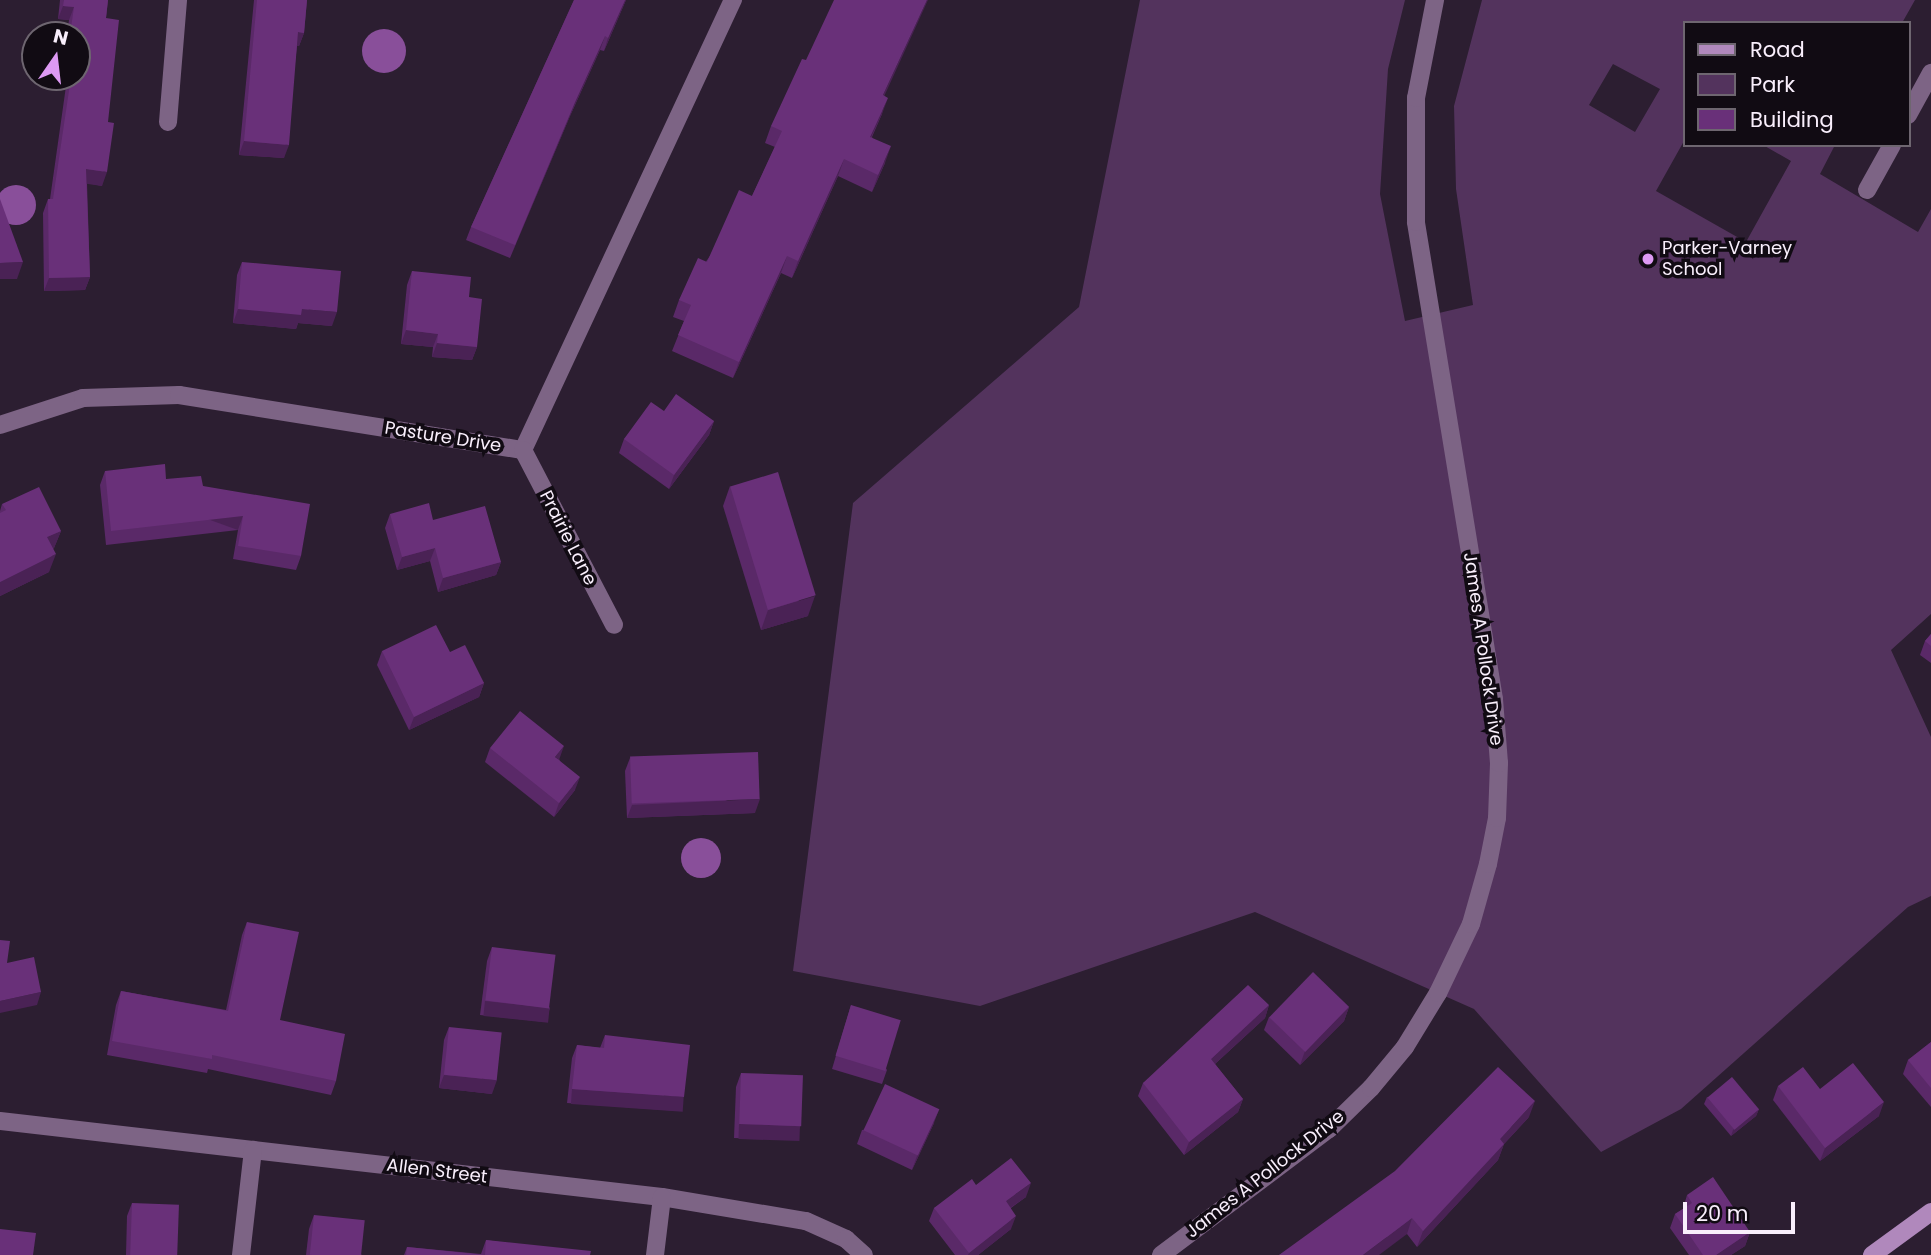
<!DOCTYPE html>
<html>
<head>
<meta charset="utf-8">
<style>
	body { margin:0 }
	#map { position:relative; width:1931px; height:1255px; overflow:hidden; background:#2c1e31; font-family:Poppins,sans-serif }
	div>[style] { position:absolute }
	.green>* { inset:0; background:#53335d }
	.water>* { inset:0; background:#894f9a }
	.round { border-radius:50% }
	.lane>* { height:18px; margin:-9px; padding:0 9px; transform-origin:9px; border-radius:9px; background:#7d6485 }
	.street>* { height:18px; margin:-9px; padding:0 9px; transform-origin:9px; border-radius:9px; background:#7d6485 }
	.secondary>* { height:18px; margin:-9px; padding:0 9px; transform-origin:9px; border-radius:9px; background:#b088bc }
	.wall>* { inset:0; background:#5a2968 }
	.shaded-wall>* { inset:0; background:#4a2255; transform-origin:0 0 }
	.building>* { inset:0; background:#693079; transform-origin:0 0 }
	.dots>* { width:19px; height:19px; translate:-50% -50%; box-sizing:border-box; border:4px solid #110b13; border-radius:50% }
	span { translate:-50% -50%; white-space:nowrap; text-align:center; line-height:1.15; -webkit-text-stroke:7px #110b13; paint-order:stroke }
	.poi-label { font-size:18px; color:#f9effc }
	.left { translate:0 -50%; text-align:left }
	.street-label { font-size:18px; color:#f9effc }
	.legend { position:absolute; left:1683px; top:21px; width:228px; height:126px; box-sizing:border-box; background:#110b13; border:2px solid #6e6670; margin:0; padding:9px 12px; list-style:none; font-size:21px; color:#f9effc }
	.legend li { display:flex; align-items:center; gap:14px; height:35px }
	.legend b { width:35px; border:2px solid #6e6670 }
	.north { position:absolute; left:21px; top:21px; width:70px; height:70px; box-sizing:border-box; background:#110b13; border:2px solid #6e6670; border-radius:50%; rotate:14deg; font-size:19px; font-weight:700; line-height:28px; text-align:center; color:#f9effc }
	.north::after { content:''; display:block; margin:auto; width:24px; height:32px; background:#dd99f3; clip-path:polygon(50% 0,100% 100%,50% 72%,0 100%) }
	.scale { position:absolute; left:1683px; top:1202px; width:112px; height:32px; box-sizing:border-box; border:4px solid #f9effc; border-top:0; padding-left:9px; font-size:21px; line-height:24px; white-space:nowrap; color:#f9effc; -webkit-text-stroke:5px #110b13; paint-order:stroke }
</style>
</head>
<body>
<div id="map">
	<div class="green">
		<div style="clip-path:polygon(evenodd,1140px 0,1405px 0,1388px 69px,1380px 194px,1405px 321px,1473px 305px,1456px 189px,1454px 106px,1482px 0,1915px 0,1902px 23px,1684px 23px,1684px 141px,1656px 191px,1746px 242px,1791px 161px,1763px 145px,1835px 145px,1820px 174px,1918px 232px,1931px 209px,1931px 614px,1891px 650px,1931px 737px,1931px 896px,1908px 907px,1681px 1109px,1601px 1152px,1474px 1009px,1255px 912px,980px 1006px,793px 971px,853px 503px,1079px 307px,1140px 0,1613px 64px,1660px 89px,1635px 132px,1589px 105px,1613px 64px)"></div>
	</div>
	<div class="water">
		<div class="round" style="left:362px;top:29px;width:44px;height:44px"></div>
		<div class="round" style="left:-4px;top:185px;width:40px;height:40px"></div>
		<div class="round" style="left:681px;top:838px;width:40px;height:40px"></div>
	</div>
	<div class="lane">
		<div style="left:1908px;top:115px;width:48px;rotate:-61.3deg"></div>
		<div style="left:1867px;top:190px;width:51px;rotate:-60.9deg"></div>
	</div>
	<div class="street">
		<div style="left:168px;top:122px;width:122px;rotate:-85.3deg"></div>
		<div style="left:0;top:425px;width:87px;rotate:-18deg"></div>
		<div style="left:83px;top:398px;width:96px;rotate:-1.8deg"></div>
		<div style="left:179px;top:395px;width:348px;rotate:9.1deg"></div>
		<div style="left:523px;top:450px;width:497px;rotate:-65deg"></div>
		<div style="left:523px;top:450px;width:197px;rotate:62.5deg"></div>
		<div style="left:0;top:1121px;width:666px;rotate:6.55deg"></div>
		<div style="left:662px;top:1197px;width:146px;rotate:9.5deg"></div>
		<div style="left:806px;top:1221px;width:44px;rotate:24.2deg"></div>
		<div style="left:846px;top:1239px;width:24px;rotate:42deg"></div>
		<div style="left:241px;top:1255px;width:106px;rotate:-83.5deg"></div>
		<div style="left:655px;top:1255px;width:58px;rotate:-83.1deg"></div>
		<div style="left:1161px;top:1255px;width:210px;rotate:-36.9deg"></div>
		<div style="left:1329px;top:1129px;width:59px;rotate:-44.3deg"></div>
		<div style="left:1371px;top:1088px;width:53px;rotate:-50.3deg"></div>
		<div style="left:1405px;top:1047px;width:63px;rotate:-58.6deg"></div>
		<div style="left:1438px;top:993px;width:76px;rotate:-64.4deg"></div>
		<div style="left:1471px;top:924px;width:62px;rotate:-74.2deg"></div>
		<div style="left:1488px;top:864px;width:47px;rotate:-78.9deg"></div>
		<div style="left:1497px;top:818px;width:55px;rotate:-87.9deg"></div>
		<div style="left:1499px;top:763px;width:64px;rotate:-94.5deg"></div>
		<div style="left:1494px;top:699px;width:483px;rotate:-99.3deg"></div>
		<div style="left:1416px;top:222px;width:124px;rotate:-90deg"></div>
		<div style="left:1416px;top:98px;width:100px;rotate:-79deg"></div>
	</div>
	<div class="secondary">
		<div style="left:1872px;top:1255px;width:73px;rotate:-36.1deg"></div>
	</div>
	<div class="wall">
		<div style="clip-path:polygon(60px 0,108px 0,106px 18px,108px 122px,102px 186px,87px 183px,90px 277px,85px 290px,44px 291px,43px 213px,48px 199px,50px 199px,67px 79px,62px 78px,62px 77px,77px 77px,77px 35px,67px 35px,69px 20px,58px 19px)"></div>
		<div style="clip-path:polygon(254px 0,307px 0,304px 33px,299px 46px,297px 46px,284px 158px,239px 155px)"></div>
		<div style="clip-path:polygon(574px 0,626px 0,604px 51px,600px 50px,570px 116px,510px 258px,466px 240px,471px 227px)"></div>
		<div style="clip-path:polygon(884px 96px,882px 114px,872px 137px,885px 163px,872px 192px,838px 176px,792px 278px,781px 273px,733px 378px,672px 351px,684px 321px,673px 317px,679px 300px,752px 196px,775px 147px,765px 143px,771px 126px)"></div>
		<div style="clip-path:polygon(242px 262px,332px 326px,298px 323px,296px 329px,233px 323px,237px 275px)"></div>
		<div style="clip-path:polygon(412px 271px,469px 297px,477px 347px,472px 360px,432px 357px,433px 347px,401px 344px,407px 285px)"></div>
		<div style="clip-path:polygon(664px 411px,714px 421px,709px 435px,669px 489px,619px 453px,624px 439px)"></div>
		<div style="clip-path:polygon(105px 471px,166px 479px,203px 486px,301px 556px,296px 570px,233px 559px,238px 530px,106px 545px,100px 485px)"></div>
		<div style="clip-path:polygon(730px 486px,808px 616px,761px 630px,723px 506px)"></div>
		<div style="clip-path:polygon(2px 504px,61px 531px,54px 548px,53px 549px,49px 572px,0 596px,0 511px)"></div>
		<div style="clip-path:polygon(390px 514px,433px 520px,501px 562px,496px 575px,438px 592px,430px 561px,397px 570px,385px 528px)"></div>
		<div style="clip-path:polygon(1931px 634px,1931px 663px,1920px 655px,1925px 641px)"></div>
		<div style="clip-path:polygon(382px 651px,450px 652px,484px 683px,479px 697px,409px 730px,377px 665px)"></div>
		<div style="clip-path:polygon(490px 748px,559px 759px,575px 790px,554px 817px,485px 762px)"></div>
		<div style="clip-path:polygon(630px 758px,755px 813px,627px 818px,625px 771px)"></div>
		<div style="clip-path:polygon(247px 922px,280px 1020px,336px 1081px,331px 1095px,208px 1069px,207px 1073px,107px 1055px,116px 1005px,121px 991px,226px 1010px,242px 935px)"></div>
		<div style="clip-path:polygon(492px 947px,550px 1008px,545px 1022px,480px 1015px,487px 961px)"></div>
		<div style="clip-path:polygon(851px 1005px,887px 1070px,882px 1084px,832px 1069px)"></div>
		<div style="clip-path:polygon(1269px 1005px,1265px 1018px,1215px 1064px,1243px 1099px,1238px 1112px,1184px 1155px,1138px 1096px,1143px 1083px)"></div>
		<div style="clip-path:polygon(1349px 1007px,1344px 1021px,1300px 1065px,1264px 1030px,1269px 1017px)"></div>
		<div style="clip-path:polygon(449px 1027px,492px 1094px,439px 1088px,444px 1040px)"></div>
		<div style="clip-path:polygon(605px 1035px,679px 1111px,567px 1103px,572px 1058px,577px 1045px,600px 1048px)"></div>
		<div style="clip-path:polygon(1931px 1042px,1931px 1107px,1903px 1074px,1908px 1060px)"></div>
		<div style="clip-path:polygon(741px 1073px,800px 1126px,795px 1140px,734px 1138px,736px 1087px)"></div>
		<div style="clip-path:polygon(1778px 1086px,1820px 1089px,1879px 1116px,1820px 1161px,1773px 1100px)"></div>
		<div style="clip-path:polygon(1707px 1097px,1759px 1109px,1756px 1116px,1731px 1136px,1704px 1104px)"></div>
		<div style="clip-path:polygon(1529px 1117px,1504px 1144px,1498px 1160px,1417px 1247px,1407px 1234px,1279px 1255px)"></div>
		<div style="clip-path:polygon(934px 1123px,912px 1170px,857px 1144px,862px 1130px)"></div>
		<div style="clip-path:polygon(976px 1185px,1026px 1197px,1011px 1208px,1011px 1229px,978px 1255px,955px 1255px,929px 1221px,934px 1208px)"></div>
		<div style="clip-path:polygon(1687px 1195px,1750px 1232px,1745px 1246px,1731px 1255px,1689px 1255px,1670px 1228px,1675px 1214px,1683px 1209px)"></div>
		<div style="clip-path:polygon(132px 1203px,177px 1255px,126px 1255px,127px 1216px)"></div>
		<div style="clip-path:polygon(314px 1215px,362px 1255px,306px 1255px,309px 1229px)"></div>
		<div style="clip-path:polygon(486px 1240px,590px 1255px,404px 1255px,407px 1247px,481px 1254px)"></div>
	</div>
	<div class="shaded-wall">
		<div style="clip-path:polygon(625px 0,626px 0,604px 51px,608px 38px)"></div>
		<div style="clip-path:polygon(927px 0,928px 0,877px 112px,883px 95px)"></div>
		<div style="clip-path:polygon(63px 6px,74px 7px,69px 20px,58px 19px)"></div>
		<div style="clip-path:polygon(298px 32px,304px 33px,299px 46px,293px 46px)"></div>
		<div style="clip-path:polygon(605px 36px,600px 50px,570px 116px,510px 258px,575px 102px)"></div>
		<div style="clip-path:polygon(888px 98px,882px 114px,864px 153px,870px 137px)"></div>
		<div style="clip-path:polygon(244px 141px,289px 145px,284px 158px,239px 155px)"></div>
		<div style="clip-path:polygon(891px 146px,885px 163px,872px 192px,878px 175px)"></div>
		<div style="clip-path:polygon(844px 159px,838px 176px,792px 278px,798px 261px)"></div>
		<div style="clip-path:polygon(86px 169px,107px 172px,102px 186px,81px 183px)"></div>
		<div style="clip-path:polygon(787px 256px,781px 273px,733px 378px,739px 362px)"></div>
		<div style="clip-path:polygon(23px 262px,17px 279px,0 279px,0 263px)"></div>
		<div style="clip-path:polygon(90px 277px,85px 290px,44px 291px,49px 278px)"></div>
		<div style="clip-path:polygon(238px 309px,302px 309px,337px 312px,332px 326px,298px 323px,296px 329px,233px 323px)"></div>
		<div style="clip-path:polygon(406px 330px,438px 334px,433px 347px,401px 344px)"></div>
		<div style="clip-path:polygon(437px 343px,477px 347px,472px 360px,432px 357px)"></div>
		<div style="clip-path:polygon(714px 421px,709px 435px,669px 489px,674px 475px)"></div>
		<div style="left:243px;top:516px;width:15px;height:133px;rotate:110deg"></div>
		<div style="clip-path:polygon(61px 531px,54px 548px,41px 555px,47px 537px)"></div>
		<div style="clip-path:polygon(435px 548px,430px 561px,397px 570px,402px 557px)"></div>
		<div style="clip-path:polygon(56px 554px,49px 572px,0 596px,0 582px)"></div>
		<div style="clip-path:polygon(501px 562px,496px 575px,438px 592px,443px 578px)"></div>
		<div style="clip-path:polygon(815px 596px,808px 616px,761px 630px,768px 610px)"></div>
		<div style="clip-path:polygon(484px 683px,479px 697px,409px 730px,414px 717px)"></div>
		<div style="clip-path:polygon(564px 746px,559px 760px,555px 757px)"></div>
		<div style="clip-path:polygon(580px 777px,575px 790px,554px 817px,559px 803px)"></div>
		<div style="clip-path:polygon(760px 799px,755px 813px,627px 818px,632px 805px)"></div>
		<div style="clip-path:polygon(41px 992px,37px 1005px,0 1013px,0 1001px)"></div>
		<div style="left:485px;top:1001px;width:65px;height:15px;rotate:6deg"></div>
		<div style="clip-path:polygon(1269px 1005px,1265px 1018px,1206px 1072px,1211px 1059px)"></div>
		<div style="clip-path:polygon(1349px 1007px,1344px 1021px,1300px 1065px,1305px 1051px)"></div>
		<div style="clip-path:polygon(444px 1075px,497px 1080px,492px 1094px,439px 1088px)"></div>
		<div style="left:572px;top:1089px;width:112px;height:15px;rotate:4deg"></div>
		<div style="clip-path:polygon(1243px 1099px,1238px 1112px,1184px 1155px,1189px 1142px)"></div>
		<div style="clip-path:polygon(1535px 1101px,1529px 1117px,1504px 1144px,1498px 1160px,1417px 1247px,1423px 1231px,1500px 1139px)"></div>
		<div style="clip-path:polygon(1884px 1102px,1879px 1116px,1820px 1161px,1825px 1148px)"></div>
		<div style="clip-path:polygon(939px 1109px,934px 1123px,912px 1170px,917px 1156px)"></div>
		<div style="clip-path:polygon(1759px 1109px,1756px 1116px,1731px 1136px,1733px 1130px)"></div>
		<div style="left:739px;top:1124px;width:61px;height:15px;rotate:2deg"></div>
		<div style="clip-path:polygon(1031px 1183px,1026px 1197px,1001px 1214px,1006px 1201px)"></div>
		<div style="clip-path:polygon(1016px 1216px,1011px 1229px,978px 1255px,968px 1255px,969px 1253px)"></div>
		<div style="clip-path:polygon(1412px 1218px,1407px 1234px,1379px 1255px,1363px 1255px)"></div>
		<div style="clip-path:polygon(1750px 1232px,1745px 1246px,1731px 1255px,1716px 1255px)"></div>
	</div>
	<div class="building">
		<div style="clip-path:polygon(64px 0,108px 0,106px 18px,119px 20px,108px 122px,114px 123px,107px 172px,86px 169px,90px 277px,49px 278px,48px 199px,53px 199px,71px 77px,77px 77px,77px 35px,70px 35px,74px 7px,63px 6px)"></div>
		<div style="clip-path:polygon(257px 0,307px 0,304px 33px,298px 32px,289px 145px,244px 141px)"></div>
		<div style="clip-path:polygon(574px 0,625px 0,608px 38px,605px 36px,575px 102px,515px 245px,471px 227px)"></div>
		<div style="clip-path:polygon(834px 0,927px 0,883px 95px,888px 98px,870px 137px,891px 146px,878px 175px,844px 159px,798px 261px,787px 256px,739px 362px,678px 335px,691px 305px,679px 300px,698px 258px,707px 262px,739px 190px,752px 196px,782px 131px,771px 126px,802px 59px,806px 60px)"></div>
		<div style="clip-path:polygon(0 199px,23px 262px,0 263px)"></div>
		<div style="clip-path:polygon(242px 262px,341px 271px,337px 312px,302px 309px,301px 315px,238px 309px)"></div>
		<div style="clip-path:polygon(412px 271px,471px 277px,469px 297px,482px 299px,477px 347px,437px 343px,438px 334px,406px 330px)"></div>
		<div style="clip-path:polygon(676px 394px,714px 421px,674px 475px,624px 439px,651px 402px,664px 411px)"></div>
		<div style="clip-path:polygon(165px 464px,166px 479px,201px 476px,203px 486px,310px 504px,301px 556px,238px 546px,243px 516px,111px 531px,105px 471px)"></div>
		<div style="left:778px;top:472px;width:129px;height:50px;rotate:73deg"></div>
		<div style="clip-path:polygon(39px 487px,61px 531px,47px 537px,56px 554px,0 582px,0 513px,6px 510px,2px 504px)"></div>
		<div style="clip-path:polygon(429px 503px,433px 520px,485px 506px,501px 562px,443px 578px,435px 548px,402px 557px,390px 514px)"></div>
		<div style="clip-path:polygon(436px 625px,450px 652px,465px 645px,484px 683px,414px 717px,382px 651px)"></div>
		<div style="clip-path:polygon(1931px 634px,1931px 646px,1925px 641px)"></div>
		<div style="clip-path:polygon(520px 711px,564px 746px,555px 757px,580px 777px,559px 803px,490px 748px)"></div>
		<div style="left:758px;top:752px;width:47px;height:128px;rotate:88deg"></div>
		<div style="clip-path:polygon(247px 922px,299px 932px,280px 1020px,345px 1034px,336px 1081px,212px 1055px,212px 1059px,112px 1041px,121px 991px,228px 1011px)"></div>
		<div style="clip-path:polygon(0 940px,10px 941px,7px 963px,34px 957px,41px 992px,0 1001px)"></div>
		<div style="left:492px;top:947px;width:64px;height:54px;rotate:7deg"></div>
		<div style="left:1313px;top:972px;width:50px;height:63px;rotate:44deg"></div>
		<div style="clip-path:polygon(1248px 985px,1269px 1005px,1211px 1059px,1243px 1099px,1189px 1142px,1143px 1083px)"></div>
		<div style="left:851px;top:1005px;width:52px;height:53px;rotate:17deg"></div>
		<div style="left:449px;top:1027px;width:53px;height:48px;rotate:6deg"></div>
		<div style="clip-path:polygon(605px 1035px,690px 1045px,684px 1097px,572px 1089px,577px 1045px,604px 1048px)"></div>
		<div style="clip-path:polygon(1931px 1042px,1931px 1088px,1908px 1060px)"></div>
		<div style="clip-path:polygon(1853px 1063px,1884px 1102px,1825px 1148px,1778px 1086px,1803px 1067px,1820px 1089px)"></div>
		<div style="clip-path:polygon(1498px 1067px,1535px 1101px,1500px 1139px,1504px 1144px,1423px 1231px,1412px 1218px,1363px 1255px,1279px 1255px,1395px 1171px)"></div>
		<div style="left:741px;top:1073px;width:62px;height:51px;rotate:2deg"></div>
		<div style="left:1732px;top:1077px;width:42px;height:32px;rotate:50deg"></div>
		<div style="left:885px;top:1084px;width:60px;height:51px;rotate:25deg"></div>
		<div style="clip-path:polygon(1011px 1158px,1031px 1183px,1006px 1201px,1016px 1216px,969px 1253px,934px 1208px,972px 1179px,976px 1185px)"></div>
		<div style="clip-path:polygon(1713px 1177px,1750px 1232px,1716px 1255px,1703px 1255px,1675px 1214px,1692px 1203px,1687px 1195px)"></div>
		<div style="left:132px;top:1203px;width:47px;height:52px;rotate:2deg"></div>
		<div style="left:314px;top:1215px;width:51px;height:40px;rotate:6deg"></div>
		<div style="clip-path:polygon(0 1229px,36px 1233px,33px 1255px,0 1255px)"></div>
		<div style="clip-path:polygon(486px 1240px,591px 1251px,590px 1255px,406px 1255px,407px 1247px,485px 1255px)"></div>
	</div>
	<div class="dots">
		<div style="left:1648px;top:259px;background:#dd99f3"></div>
	</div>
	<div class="poi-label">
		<span class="left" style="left:1662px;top:259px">Parker-Varney<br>School</span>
	</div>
	<div class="street-label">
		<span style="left:443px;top:437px;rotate:9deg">Pasture Drive</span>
		<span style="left:568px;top:538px;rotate:63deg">Prairie Lane</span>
		<span style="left:1483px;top:649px;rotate:82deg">James A Pollock Drive</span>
		<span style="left:437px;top:1171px;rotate:7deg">Allen Street</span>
		<span style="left:1265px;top:1174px;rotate:-38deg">James A Pollock Drive</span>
	</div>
	<ul class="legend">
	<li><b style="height:9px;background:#b088bc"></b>Road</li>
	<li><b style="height:19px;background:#53335d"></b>Park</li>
	<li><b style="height:19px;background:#693079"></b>Building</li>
	</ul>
	<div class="north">N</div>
	<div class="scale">20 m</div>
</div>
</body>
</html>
